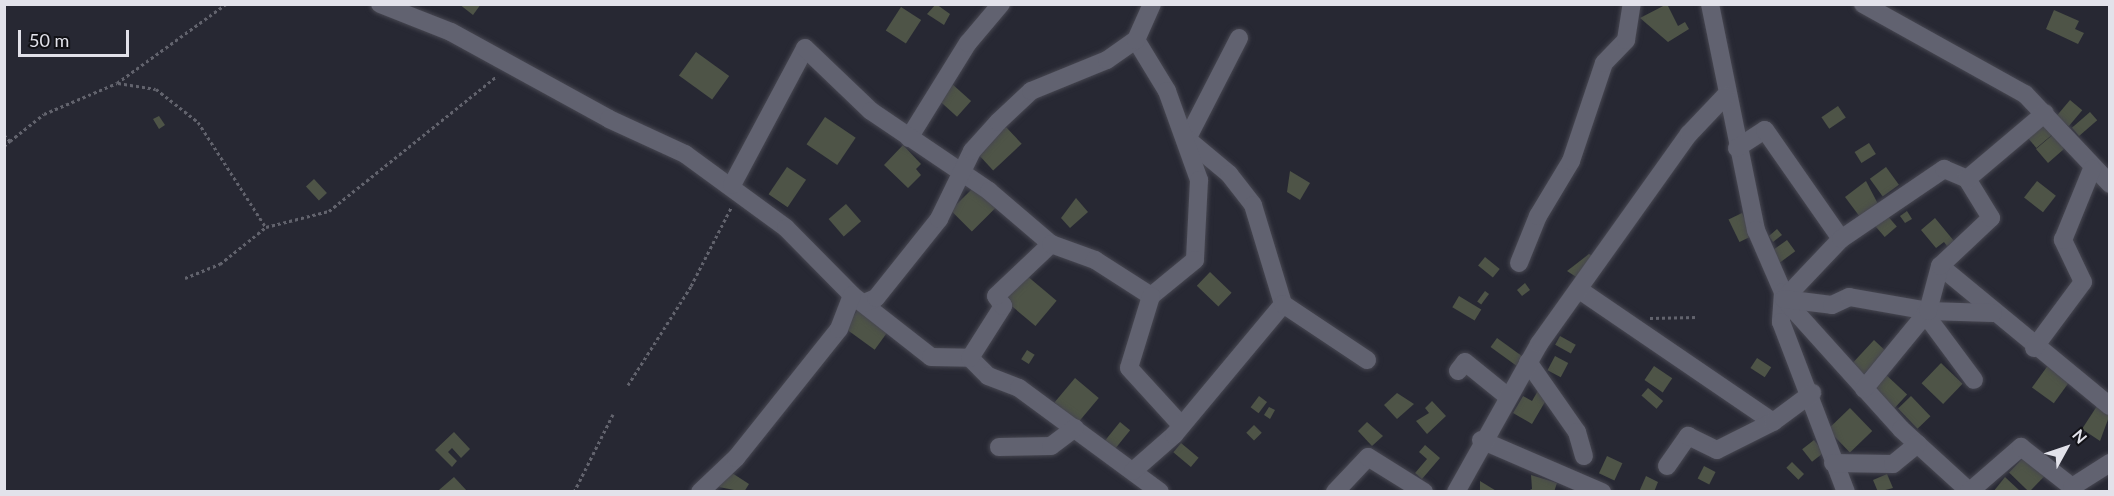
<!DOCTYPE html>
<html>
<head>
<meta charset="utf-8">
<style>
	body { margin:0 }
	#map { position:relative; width:2114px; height:496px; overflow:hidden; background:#272833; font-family:Lato,sans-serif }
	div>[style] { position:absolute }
	.building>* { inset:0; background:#4e5447; transform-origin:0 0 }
	.path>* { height:3px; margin-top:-1.5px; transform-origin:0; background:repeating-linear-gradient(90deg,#62636d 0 3px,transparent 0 6px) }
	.roads { filter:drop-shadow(0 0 2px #474751) drop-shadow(0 0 2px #474751) }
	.minor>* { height:18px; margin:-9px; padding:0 9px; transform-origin:9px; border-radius:9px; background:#616270 }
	span { translate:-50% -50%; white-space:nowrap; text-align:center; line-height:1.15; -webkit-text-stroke:5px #111116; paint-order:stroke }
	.frame { position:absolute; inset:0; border:6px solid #e2e2ea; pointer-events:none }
	.north { position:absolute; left:2036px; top:418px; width:60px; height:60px; -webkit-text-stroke:4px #111116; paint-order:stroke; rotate:50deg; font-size:16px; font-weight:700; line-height:24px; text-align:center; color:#e2e2ea }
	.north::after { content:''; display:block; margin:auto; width:21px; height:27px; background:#e2e2ea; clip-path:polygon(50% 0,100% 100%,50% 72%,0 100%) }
	.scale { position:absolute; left:18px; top:30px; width:111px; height:27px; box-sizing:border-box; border:3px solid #e2e2ea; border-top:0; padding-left:8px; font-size:18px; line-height:21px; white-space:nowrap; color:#e2e2ea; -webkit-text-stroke:4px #111116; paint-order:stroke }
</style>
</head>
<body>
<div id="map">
	<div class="building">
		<div style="clip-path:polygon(459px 4px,481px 4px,473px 15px)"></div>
		<div style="clip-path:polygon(936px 4px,950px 14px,944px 25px,927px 14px)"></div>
		<div style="clip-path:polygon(1667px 4px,1678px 26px,1685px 22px,1689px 29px,1668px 42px,1640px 18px)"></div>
		<div style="left:901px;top:7px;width:24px;height:28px;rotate:33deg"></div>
		<div style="clip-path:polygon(2054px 10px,2079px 21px,2075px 29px,2084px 33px,2078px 44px,2046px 29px)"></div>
		<div style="left:696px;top:52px;width:41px;height:29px;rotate:36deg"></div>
		<div style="left:951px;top:83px;width:27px;height:21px;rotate:42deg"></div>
		<div style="left:2070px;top:100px;width:16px;height:21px;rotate:40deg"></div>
		<div style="left:1838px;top:106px;width:14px;height:20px;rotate:56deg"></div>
		<div style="left:2090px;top:112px;width:11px;height:24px;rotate:49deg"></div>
		<div style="clip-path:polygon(159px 116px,165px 125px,159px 129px,153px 119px)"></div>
		<div style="left:825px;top:117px;width:37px;height:33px;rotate:34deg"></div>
		<div style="left:2046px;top:119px;width:16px;height:26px;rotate:50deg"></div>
		<div style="left:1006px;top:127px;width:23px;height:39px;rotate:47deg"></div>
		<div style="clip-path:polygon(2056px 132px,2064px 149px,2048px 163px,2036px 149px)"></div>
		<div style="left:1869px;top:143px;width:13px;height:17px;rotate:58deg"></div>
		<div style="clip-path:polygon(903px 145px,921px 164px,916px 169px,921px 175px,908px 188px,884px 165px)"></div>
		<div style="left:787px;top:167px;width:23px;height:33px;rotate:34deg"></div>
		<div style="left:1886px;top:167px;width:22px;height:20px;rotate:54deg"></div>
		<div style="clip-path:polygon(1290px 171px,1310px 183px,1300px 200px,1287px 192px)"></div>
		<div style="left:314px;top:179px;width:19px;height:11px;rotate:47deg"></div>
		<div style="clip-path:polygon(1866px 181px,1878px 204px,1860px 217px,1845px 197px)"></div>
		<div style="left:2037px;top:181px;width:24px;height:21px;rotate:38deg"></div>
		<div style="left:974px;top:187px;width:30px;height:33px;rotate:45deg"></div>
		<div style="clip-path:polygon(1076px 198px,1088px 212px,1070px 228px,1061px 218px)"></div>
		<div style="left:846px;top:204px;width:23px;height:23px;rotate:49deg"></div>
		<div style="clip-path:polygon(1907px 211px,1912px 219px,1905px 223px,1900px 216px)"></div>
		<div style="left:1742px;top:213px;width:25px;height:15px;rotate:64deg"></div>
		<div style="left:1885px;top:213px;width:18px;height:16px;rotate:49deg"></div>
		<div style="clip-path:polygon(1935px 218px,1954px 241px,1947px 246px,1944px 242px,1936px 248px,1921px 230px)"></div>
		<div style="clip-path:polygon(1777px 229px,1782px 235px,1773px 242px,1769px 236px)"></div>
		<div style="left:1787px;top:240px;width:14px;height:21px;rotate:54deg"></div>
		<div style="clip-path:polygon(1589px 254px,1602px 262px,1587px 284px,1567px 271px)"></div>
		<div style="left:1485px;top:257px;width:19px;height:11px;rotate:39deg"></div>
		<div style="left:1210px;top:272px;width:30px;height:19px;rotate:44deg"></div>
		<div style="left:1026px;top:275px;width:40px;height:33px;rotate:40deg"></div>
		<div style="clip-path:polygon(1525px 283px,1530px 290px,1522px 296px,1517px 290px)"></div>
		<div style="left:1485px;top:291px;width:5px;height:13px;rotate:37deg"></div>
		<div style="left:1459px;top:296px;width:26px;height:13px;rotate:31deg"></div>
		<div style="left:860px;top:307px;width:37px;height:26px;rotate:36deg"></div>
		<div style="left:1560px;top:336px;width:18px;height:10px;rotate:29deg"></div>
		<div style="left:1497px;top:338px;width:41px;height:11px;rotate:36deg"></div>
		<div style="left:1874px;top:340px;width:16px;height:33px;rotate:43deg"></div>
		<div style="left:1027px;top:350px;width:9px;height:11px;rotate:32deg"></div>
		<div style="left:1555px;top:356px;width:15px;height:16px;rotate:28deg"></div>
		<div style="left:1757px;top:358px;width:17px;height:12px;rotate:33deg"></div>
		<div style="left:1941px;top:363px;width:30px;height:28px;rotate:44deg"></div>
		<div style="left:2049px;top:364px;width:27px;height:29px;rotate:36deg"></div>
		<div style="left:1654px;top:366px;width:22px;height:17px;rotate:34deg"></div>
		<div style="left:1883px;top:372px;width:33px;height:19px;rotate:43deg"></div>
		<div style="left:1075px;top:378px;width:31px;height:32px;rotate:40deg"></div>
		<div style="left:1648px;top:388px;width:20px;height:10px;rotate:41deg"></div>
		<div style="clip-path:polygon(1539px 389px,1549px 395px,1532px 424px,1513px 413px,1523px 396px,1532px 401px)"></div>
		<div style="clip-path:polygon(1397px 393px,1414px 404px,1397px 419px,1384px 405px)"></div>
		<div style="left:1259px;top:396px;width:10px;height:14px;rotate:37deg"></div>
		<div style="left:1911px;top:396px;width:28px;height:18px;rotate:46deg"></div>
		<div style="clip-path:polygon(1432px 401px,1446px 416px,1427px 434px,1416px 421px,1429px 413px,1425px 408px)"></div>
		<div style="clip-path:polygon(2097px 406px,2110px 414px,2100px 441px,2082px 429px)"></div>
		<div style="clip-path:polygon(1269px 407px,1275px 410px,1270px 419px,1264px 415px)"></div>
		<div style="left:1850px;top:408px;width:32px;height:31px;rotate:46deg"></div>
		<div style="left:1120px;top:422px;width:13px;height:26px;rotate:39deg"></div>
		<div style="clip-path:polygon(1367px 422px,1383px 436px,1372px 446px,1358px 431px)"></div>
		<div style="left:1254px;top:425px;width:11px;height:11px;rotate:45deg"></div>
		<div style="clip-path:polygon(454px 432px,470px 449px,461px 458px,452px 448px,448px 452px,457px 461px,452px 467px,435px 450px)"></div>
		<div style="left:1814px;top:440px;width:16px;height:15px;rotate:52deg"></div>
		<div style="left:1181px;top:443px;width:23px;height:12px;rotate:40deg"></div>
		<div style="clip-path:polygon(1425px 445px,1440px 458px,1422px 479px,1415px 473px,1427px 459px,1419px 452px)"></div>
		<div style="left:1607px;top:456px;width:17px;height:19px;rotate:25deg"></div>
		<div style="left:2025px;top:456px;width:28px;height:23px;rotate:44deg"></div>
		<div style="left:1792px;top:462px;width:17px;height:8px;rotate:45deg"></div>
		<div style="left:1704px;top:466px;width:13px;height:14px;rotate:27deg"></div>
		<div style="clip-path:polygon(729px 471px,749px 484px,744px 492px,719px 487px)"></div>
		<div style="clip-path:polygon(1887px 474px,1893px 488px,1878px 492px,1873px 480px)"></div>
		<div style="clip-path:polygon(1531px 475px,1557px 483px,1554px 492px,1525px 492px,1532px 489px)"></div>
		<div style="clip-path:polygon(1646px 476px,1658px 482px,1654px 492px,1639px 492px)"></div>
		<div style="clip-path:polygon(454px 477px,468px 492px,439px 490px)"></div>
		<div style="clip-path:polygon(2005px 477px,2021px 492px,1993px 492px)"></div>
		<div style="clip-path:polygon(1480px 481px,1498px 492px,1480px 492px)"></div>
	</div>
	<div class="path">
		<div style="left:118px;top:83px;width:38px;rotate:9deg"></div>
		<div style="left:156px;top:89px;width:53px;rotate:38.2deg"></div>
		<div style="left:198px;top:122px;width:124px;rotate:57.2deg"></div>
		<div style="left:4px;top:135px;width:8px;rotate:45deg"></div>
		<div style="left:10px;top:141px;width:43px;rotate:-38.5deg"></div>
		<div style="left:44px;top:114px;width:79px;rotate:-23deg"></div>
		<div style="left:117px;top:83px;width:135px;rotate:-35.9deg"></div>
		<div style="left:4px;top:146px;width:8px;rotate:-40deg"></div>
		<div style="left:185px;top:278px;width:38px;rotate:-22deg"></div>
		<div style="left:220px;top:264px;width:59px;rotate:-38.8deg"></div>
		<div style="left:266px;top:227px;width:65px;rotate:-14.3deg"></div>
		<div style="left:329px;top:211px;width:216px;rotate:-38.8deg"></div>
		<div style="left:1650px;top:318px;width:47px;rotate:-1.2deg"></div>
		<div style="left:628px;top:385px;width:117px;rotate:-57.5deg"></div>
		<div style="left:691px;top:286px;width:88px;rotate:-62.9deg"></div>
		<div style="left:574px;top:492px;width:87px;rotate:-63.4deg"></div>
	</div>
	<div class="roads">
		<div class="minor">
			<div style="left:380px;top:4px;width:76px;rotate:21.5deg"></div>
			<div style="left:451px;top:32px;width:180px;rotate:28.8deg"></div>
			<div style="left:609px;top:119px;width:84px;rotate:24.7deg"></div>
			<div style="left:685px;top:154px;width:125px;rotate:36.2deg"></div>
			<div style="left:786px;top:228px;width:94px;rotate:45.4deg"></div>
			<div style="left:852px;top:295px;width:100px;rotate:38.1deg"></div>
			<div style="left:931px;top:357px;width:39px;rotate:1deg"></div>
			<div style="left:970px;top:358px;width:25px;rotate:45deg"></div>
			<div style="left:988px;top:376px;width:33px;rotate:21deg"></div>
			<div style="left:1019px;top:388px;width:175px;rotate:36.4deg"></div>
			<div style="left:1710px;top:4px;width:231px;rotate:78.5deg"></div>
			<div style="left:1756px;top:230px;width:68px;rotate:66.5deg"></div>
			<div style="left:1783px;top:292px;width:30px;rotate:94deg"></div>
			<div style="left:1781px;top:322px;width:182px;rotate:69.1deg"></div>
			<div style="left:1863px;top:4px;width:185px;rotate:29.1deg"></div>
			<div style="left:2025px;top:94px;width:124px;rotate:46.6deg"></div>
			<div style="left:1239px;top:38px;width:114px;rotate:117.2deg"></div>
			<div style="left:1187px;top:139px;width:55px;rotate:39.8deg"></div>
			<div style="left:1229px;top:174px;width:39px;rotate:52deg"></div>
			<div style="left:1253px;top:205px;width:103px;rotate:73.1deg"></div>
			<div style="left:1136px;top:40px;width:60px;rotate:58.7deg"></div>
			<div style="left:1167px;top:91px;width:95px;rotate:70.2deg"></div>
			<div style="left:1199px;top:180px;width:80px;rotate:92.9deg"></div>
			<div style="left:1195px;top:260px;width:57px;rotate:140.7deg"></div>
			<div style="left:909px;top:138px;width:112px;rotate:-58.2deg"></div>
			<div style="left:968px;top:43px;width:51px;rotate:-49.8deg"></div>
			<div style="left:1737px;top:148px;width:33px;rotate:-33deg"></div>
			<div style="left:1765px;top:130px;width:133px;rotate:55.1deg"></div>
			<div style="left:732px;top:185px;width:155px;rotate:-61.9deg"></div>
			<div style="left:805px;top:48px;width:91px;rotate:43.7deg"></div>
			<div style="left:871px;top:111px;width:143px;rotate:34.1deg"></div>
			<div style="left:989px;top:191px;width:82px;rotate:40.5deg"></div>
			<div style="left:1519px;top:263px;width:51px;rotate:-68deg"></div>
			<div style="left:1538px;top:216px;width:64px;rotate:-59deg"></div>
			<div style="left:1571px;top:161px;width:103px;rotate:-71.4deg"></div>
			<div style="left:1604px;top:63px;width:32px;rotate:-46deg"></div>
			<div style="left:1626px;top:40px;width:36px;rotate:-81deg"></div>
			<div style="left:1940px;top:266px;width:220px;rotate:39.5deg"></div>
			<div style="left:1581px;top:291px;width:232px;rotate:34.3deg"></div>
			<div style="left:1784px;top:299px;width:175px;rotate:48deg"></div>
			<div style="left:1901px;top:429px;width:93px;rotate:42.4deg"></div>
			<div style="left:1784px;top:299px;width:83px;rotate:-46.5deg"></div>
			<div style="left:1841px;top:239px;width:125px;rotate:-34.2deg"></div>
			<div style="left:1944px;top:169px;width:25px;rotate:23deg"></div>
			<div style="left:1784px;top:299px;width:48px;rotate:7.1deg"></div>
			<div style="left:1832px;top:305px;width:19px;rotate:-25deg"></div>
			<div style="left:1849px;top:297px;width:80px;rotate:10deg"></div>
			<div style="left:1928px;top:311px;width:65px;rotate:1.8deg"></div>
			<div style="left:864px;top:303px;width:13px;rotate:-23deg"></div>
			<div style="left:876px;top:298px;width:101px;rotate:-51.4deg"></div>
			<div style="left:939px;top:219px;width:76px;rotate:-64.1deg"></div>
			<div style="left:972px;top:151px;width:39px;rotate:-48deg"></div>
			<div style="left:998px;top:122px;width:45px;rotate:-43.2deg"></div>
			<div style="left:1031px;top:91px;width:82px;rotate:-22.2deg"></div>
			<div style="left:1107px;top:60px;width:35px;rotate:-35deg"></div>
			<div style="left:1136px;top:40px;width:39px;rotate:-66deg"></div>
			<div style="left:1925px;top:314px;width:82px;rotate:53.4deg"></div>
			<div style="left:2034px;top:348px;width:82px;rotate:-53.4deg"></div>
			<div style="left:2083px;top:282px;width:47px;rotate:-115.5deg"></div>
			<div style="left:2063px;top:240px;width:77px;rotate:-67.8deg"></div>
			<div style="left:970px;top:358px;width:62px;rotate:-57.6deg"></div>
			<div style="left:1003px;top:306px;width:12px;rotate:-125deg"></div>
			<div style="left:996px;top:296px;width:76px;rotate:-43.4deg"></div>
			<div style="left:1051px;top:244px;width:47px;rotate:20deg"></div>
			<div style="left:1095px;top:260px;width:67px;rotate:32.7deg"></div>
			<div style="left:1151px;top:296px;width:75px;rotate:107deg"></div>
			<div style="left:1129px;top:368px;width:77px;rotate:47.6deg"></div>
			<div style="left:1528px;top:362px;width:85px;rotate:55deg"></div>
			<div style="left:1577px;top:432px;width:25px;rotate:74deg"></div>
			<div style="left:1458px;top:371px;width:11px;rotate:-52deg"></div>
			<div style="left:1465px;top:362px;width:54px;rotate:39deg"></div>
			<div style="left:1864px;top:389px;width:101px;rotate:-50.6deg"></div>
			<div style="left:1928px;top:311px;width:47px;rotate:-75.1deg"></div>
			<div style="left:1940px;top:266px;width:70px;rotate:-43.3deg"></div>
			<div style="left:1991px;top:218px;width:46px;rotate:-121.6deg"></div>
			<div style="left:1967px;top:179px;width:102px;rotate:-40.2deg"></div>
			<div style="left:1481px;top:440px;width:132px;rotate:23.3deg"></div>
			<div style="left:999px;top:447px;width:52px;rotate:-1.1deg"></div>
			<div style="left:1051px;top:446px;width:30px;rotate:-37deg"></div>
			<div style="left:1833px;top:463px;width:60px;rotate:1deg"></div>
			<div style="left:1893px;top:464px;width:32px;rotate:-39deg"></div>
			<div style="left:1667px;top:466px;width:37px;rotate:-55deg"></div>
			<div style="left:1688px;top:436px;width:32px;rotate:26deg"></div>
			<div style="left:1717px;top:450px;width:63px;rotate:-26.6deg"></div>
			<div style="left:1773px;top:422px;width:49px;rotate:-36.6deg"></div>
			<div style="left:1133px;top:471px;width:55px;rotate:-41.3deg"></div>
			<div style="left:1174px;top:435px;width:170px;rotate:-50.2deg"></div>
			<div style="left:1283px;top:304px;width:101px;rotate:33.7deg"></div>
			<div style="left:700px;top:492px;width:50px;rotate:-43.4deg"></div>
			<div style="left:736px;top:458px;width:165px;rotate:-51.4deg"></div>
			<div style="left:839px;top:329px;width:36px;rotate:-69deg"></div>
			<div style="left:1335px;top:492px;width:48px;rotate:-46.7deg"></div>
			<div style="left:1368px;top:457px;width:66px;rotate:32deg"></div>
			<div style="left:1456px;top:492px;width:170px;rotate:-60.7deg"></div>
			<div style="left:1539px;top:344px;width:258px;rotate:-54.5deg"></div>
			<div style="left:1689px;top:134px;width:52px;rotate:-46.5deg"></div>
			<div style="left:1969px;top:492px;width:69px;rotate:-40.9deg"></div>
			<div style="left:2021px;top:447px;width:65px;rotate:38.1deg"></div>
			<div style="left:2072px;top:487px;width:45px;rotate:-32.3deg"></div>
		</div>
	</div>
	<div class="frame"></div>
	<div class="north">N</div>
	<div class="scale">50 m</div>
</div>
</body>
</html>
